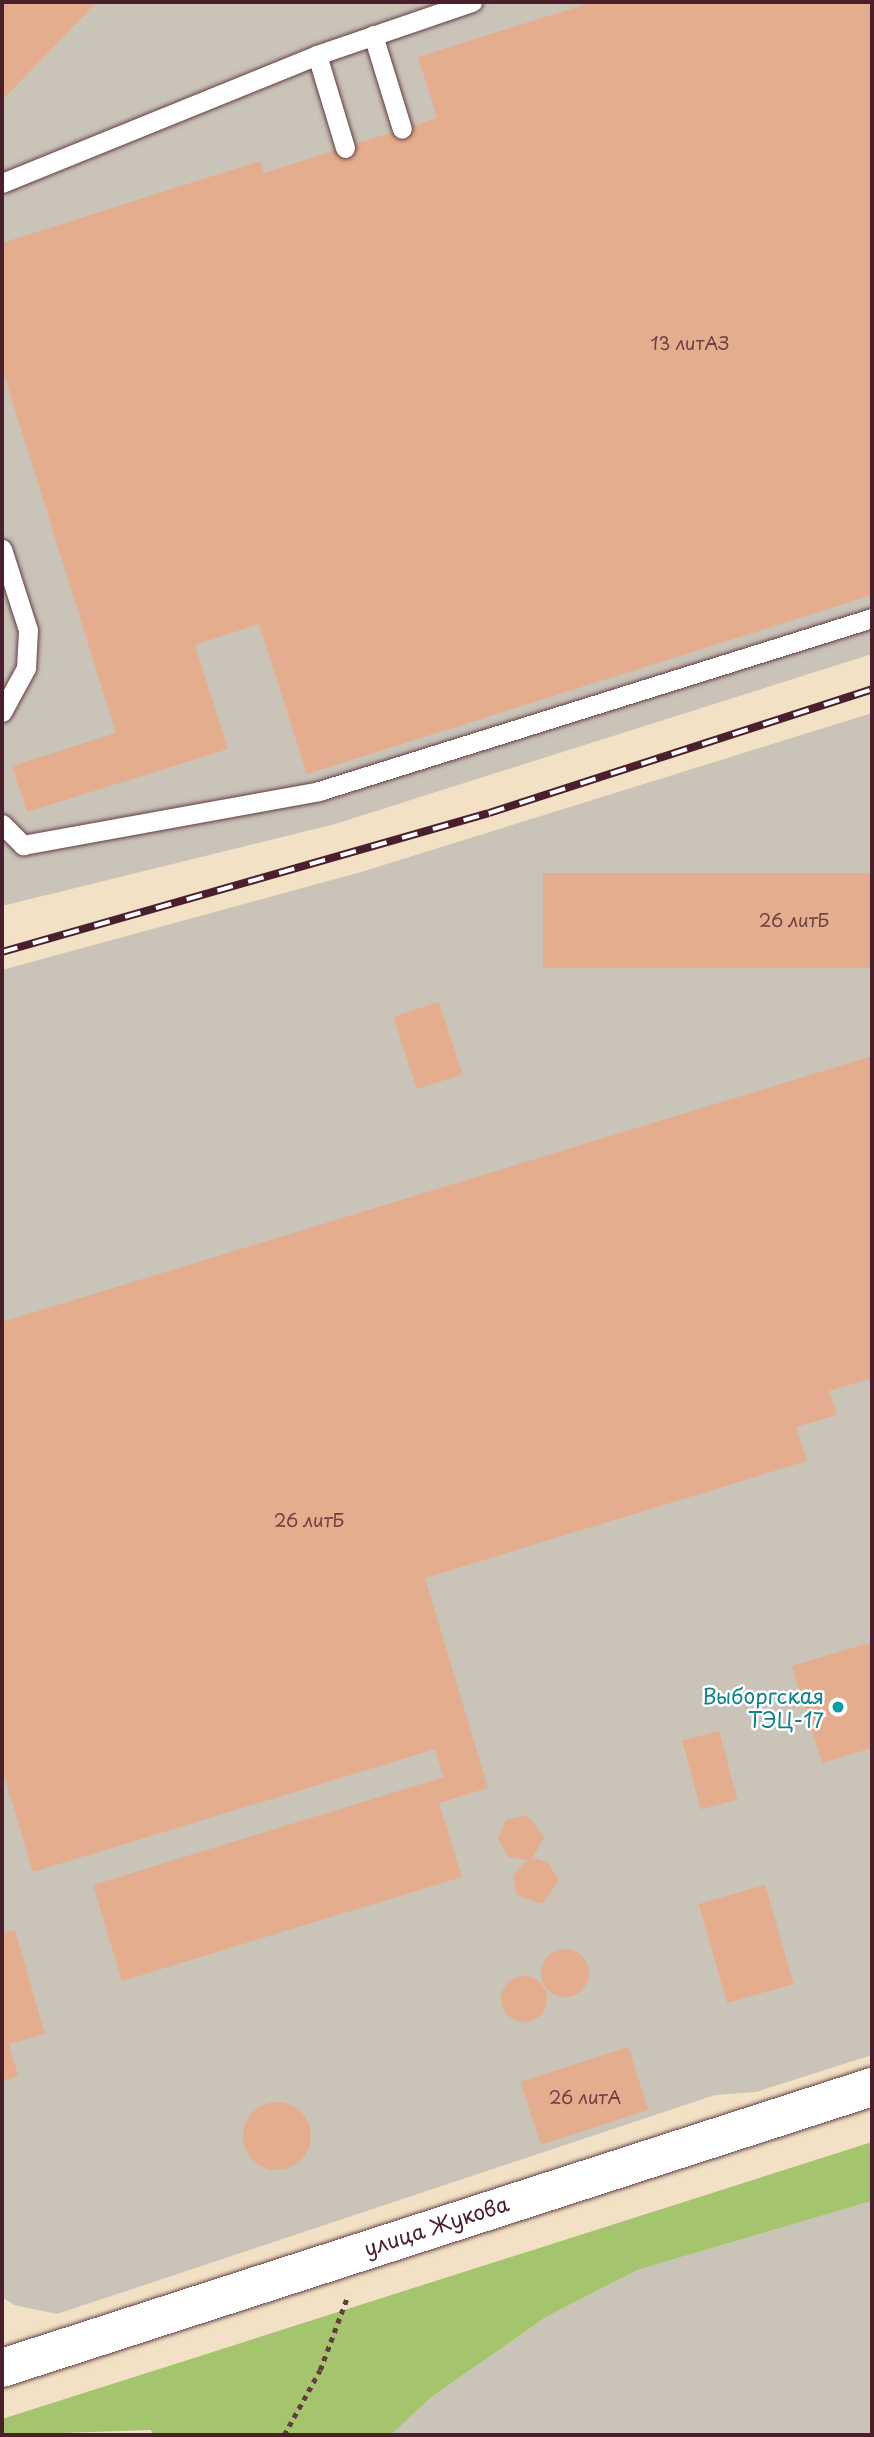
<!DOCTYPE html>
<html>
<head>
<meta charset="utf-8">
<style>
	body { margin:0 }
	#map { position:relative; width:874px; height:2437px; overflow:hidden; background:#f2e1c5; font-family:"Playpen Sans",sans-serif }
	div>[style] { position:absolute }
	.industrial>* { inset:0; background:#cac3b8 }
	.green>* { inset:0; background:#a4c46d }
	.building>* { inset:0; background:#e4ad8d; transform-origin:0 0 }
	.round { border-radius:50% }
	.path>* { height:4.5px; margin-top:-2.25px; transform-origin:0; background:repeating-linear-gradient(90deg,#633c42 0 5px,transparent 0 10px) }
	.roads { filter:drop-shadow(0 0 2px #633c42) drop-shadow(0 0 2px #633c42) }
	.service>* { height:19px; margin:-9.5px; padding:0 9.5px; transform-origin:9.5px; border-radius:9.5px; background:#fff }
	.minor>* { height:38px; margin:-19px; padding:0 19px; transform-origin:19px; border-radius:19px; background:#fff }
	.rail>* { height:8px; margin-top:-4px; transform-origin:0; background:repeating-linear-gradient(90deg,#fff 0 16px,#4a1f2b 0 32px); box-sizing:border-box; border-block:2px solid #4a1f2b }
	.dots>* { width:19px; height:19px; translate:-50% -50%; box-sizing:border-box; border:4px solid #fff; border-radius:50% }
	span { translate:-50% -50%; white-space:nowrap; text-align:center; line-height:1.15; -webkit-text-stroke:5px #fff; paint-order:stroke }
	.number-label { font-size:18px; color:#704244 }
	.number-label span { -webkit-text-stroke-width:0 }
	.culture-label { font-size:21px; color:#0d838f }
	.right { translate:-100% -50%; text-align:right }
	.street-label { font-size:21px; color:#4a1f2b }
	.frame { position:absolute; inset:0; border:4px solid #4a1f2b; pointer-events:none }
</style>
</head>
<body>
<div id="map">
	<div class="industrial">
		<div style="clip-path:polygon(97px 2px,872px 2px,872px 654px,335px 824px,2px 906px,2px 101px)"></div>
		<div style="clip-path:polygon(872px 713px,872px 2055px,756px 2092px,715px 2095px,57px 2314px,14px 2305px,2px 2297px,2px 970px,361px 872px)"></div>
		<div style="clip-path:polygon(872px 2201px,872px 2435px,391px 2435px,430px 2398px,546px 2317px,637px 2270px)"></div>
	</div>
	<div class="green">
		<div style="clip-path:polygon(872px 2142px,872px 2201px,637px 2270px,546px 2317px,430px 2398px,391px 2435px,153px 2435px,151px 2430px,2px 2435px,2px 2419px)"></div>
	</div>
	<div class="building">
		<div style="clip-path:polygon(2px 2px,97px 2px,2px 101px)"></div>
		<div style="clip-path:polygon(593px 2px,872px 2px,872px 595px,307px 774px,259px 624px,195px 645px,228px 749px,27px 812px,12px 766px,116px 733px,2px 368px,2px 243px,260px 161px,264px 173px,437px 118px,418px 57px)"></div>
		<div style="left:872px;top:873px;width:95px;height:329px;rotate:90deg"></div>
		<div style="left:439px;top:1002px;width:76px;height:48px;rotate:72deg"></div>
		<div style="clip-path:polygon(872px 1056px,872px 1378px,829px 1391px,837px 1415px,796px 1427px,807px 1461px,425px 1578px,488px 1788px,439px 1803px,462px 1877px,122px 1981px,93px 1885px,444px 1777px,435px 1749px,33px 1872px,2px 1769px,2px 1322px)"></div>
		<div style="clip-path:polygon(872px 1642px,872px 1748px,822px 1763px,792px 1666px)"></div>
		<div style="left:719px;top:1731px;width:71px;height:38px;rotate:75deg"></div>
		<div style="clip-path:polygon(527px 1815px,545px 1837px,532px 1858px,548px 1862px,559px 1881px,542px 1904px,517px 1895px,513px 1876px,527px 1860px,508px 1857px,498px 1838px,506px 1820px)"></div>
		<div style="left:765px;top:1885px;width:103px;height:69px;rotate:74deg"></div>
		<div style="clip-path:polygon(15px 1930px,45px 2034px,9px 2044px,18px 2076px,2px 2081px,2px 1934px)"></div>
		<div class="round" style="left:541px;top:1949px;width:48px;height:48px"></div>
		<div class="round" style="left:501px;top:1976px;width:46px;height:46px"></div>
		<div style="left:628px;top:2047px;width:66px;height:113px;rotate:72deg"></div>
		<div class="round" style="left:243px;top:2102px;width:68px;height:68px"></div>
	</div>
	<div class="path">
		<div style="left:284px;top:2435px;width:74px;rotate:-61deg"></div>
		<div style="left:320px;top:2370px;width:80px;rotate:-69.5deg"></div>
	</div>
	<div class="roads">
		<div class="service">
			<div style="left:373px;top:35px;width:98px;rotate:72.9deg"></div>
			<div style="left:317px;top:55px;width:97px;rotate:73.2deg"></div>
			<div style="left:2px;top:183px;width:340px;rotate:-22.1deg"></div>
			<div style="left:317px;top:55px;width:164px;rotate:-18.9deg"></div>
			<div style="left:2px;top:549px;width:85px;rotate:72.2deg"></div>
			<div style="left:28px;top:630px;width:38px;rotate:93deg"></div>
			<div style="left:26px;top:668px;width:50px;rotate:118.6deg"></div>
			<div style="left:2px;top:824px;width:30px;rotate:45deg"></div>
			<div style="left:23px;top:845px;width:301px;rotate:-10.3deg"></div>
			<div style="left:319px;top:791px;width:579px;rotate:-17.37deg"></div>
		</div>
		<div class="minor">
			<div style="left:2px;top:2368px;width:914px;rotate:-17.9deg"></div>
		</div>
	</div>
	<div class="rail">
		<div style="left:2px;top:952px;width:506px;rotate:-15.93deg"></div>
		<div style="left:489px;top:813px;width:403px;rotate:-17.9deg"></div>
	</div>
	<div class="dots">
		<div style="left:838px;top:1707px;background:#0f9aa8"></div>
	</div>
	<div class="number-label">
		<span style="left:690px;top:343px">13 литАЗ</span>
		<span style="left:794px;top:920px">26 литБ</span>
		<span style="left:309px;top:1520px">26 литБ</span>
		<span style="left:585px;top:2097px">26 литА</span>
	</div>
	<div class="culture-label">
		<span class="right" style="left:824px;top:1707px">Выборгская<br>ТЭЦ-17</span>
	</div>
	<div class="street-label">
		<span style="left:436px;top:2225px;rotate:-18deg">улица Жукова</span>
	</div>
	<div class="frame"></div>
</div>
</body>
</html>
